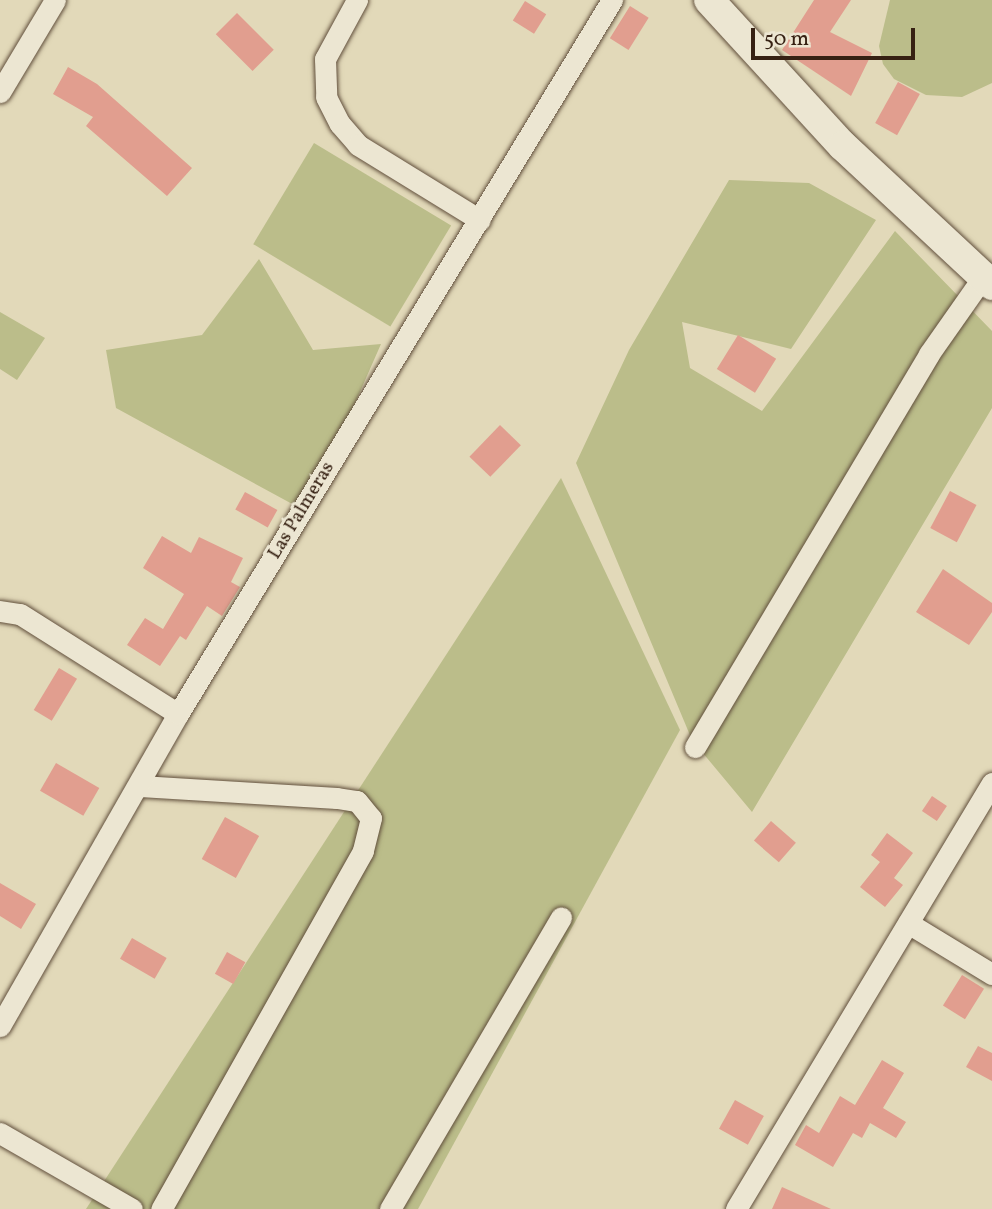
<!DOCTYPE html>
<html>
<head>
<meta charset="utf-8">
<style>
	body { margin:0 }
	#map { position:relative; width:992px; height:1209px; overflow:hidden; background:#e2d9b9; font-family:Vollkorn,serif }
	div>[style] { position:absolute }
	.green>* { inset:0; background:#bbbd8a; transform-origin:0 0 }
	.building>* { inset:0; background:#e19e8f; transform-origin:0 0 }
	.roads { filter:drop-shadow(0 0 2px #614f3c) drop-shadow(0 0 2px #614f3c) }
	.street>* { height:21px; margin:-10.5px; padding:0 10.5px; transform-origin:10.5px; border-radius:10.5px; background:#ece6d2 }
	.secondary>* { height:30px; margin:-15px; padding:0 15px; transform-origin:15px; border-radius:15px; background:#ece6d2 }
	span { translate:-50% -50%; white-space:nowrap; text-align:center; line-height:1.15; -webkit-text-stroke:6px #ece6d2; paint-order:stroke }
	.street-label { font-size:19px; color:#362113 }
	.scale { position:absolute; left:751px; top:28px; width:164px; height:32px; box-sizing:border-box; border:4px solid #362113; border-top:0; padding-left:9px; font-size:21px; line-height:24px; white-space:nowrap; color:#362113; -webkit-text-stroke:5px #ece6d2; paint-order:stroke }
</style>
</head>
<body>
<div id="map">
	<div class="green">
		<div style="clip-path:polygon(890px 0,992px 0,992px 83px,962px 97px,926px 95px,894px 79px,883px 64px,879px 46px)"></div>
		<div style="left:314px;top:143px;width:160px;height:118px;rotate:31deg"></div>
		<div style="clip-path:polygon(729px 180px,809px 183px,876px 220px,791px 349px,682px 322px,690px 368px,762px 411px,895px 231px,992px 331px,992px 408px,752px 812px,692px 740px,576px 463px,629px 350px)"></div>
		<div style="clip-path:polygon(259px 259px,313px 350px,381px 344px,307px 512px,116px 408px,106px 350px,202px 335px)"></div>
		<div style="clip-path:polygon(0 312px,45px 338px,17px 380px,0 369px)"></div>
		<div style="clip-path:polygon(561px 478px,680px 730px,418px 1209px,86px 1209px)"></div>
	</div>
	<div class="building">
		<div style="clip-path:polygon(814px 0,851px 0,830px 32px,872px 53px,851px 96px,782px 50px)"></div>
		<div style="left:525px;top:1px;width:25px;height:23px;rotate:32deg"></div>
		<div style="left:630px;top:6px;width:22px;height:38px;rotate:32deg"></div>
		<div style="left:237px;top:13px;width:52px;height:30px;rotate:45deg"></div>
		<div style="clip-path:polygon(68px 67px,97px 84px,192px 168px,167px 196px,86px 126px,93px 117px,53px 94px)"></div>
		<div style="left:898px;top:82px;width:25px;height:47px;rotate:29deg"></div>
		<div style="left:738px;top:335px;width:45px;height:40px;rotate:32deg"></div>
		<div style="left:500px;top:425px;width:29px;height:44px;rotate:44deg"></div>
		<div style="left:950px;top:491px;width:30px;height:42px;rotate:28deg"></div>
		<div style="left:245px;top:492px;width:37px;height:20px;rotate:29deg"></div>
		<div style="clip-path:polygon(162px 536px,191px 553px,199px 537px,243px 558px,231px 582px,240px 587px,222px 616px,207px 606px,186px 640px,180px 636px,160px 666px,127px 645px,145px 618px,163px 629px,184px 594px,143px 568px)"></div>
		<div style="clip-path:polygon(943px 569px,992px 603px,992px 612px,969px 645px,916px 612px)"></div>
		<div style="left:59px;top:668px;width:21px;height:49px;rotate:31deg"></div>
		<div style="left:56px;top:763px;width:50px;height:32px;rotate:30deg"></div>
		<div style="left:932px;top:796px;width:18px;height:18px;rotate:34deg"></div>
		<div style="left:225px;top:817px;width:39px;height:48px;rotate:29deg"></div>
		<div style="left:771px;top:821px;width:33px;height:26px;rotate:41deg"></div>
		<div style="clip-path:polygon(887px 833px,913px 853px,894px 878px,903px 885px,885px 907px,860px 887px,880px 862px,871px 855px)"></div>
		<div style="clip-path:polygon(0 883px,36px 904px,21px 929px,0 916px)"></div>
		<div style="left:132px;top:938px;width:40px;height:24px;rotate:30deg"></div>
		<div style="left:227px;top:952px;width:21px;height:25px;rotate:29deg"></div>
		<div style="left:962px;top:975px;width:26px;height:36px;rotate:32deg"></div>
		<div style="clip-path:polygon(978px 1046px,992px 1053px,992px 1081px,966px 1067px)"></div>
		<div style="clip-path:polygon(882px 1060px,904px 1073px,883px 1108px,906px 1122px,896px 1138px,870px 1123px,862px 1138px,853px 1133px,833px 1167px,795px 1145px,806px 1125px,819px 1133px,840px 1096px,855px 1105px)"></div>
		<div style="left:735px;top:1100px;width:33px;height:33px;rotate:29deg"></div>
		<div style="clip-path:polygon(782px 1187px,831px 1209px,772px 1209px)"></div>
	</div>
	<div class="roads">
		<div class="street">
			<div style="left:357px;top:0;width:67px;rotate:118.5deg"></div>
			<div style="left:325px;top:59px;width:38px;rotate:88deg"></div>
			<div style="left:326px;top:97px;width:30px;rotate:63deg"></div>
			<div style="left:340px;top:124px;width:28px;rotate:49deg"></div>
			<div style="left:358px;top:145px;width:143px;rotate:31.6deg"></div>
			<div style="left:0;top:92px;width:107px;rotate:-59.1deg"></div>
			<div style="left:0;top:611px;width:20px;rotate:9deg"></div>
			<div style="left:20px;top:614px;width:187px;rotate:32.3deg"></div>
			<div style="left:695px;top:747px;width:457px;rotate:-59.2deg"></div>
			<div style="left:929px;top:354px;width:94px;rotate:-55deg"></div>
			<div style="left:140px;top:786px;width:197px;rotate:3.5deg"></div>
			<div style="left:337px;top:798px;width:20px;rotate:9deg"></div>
			<div style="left:357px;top:801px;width:22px;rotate:51deg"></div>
			<div style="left:371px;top:818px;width:34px;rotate:104deg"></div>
			<div style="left:363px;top:851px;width:411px;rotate:119.4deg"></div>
			<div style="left:908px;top:923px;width:98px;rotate:31.3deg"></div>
			<div style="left:0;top:1026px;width:359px;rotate:-60.3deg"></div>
			<div style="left:178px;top:714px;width:836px;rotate:-58.71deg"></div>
			<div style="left:0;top:1133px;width:152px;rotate:29.9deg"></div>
			<div style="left:390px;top:1209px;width:338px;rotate:-59.6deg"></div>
			<div style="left:736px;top:1209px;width:497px;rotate:-59deg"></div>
		</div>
		<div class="secondary">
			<div style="left:709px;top:0;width:198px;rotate:47.5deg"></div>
			<div style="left:843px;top:146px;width:204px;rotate:43deg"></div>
		</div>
	</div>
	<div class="street-label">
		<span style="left:302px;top:511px;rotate:-59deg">Las Palmeras</span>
	</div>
	<div class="scale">50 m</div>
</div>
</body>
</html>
